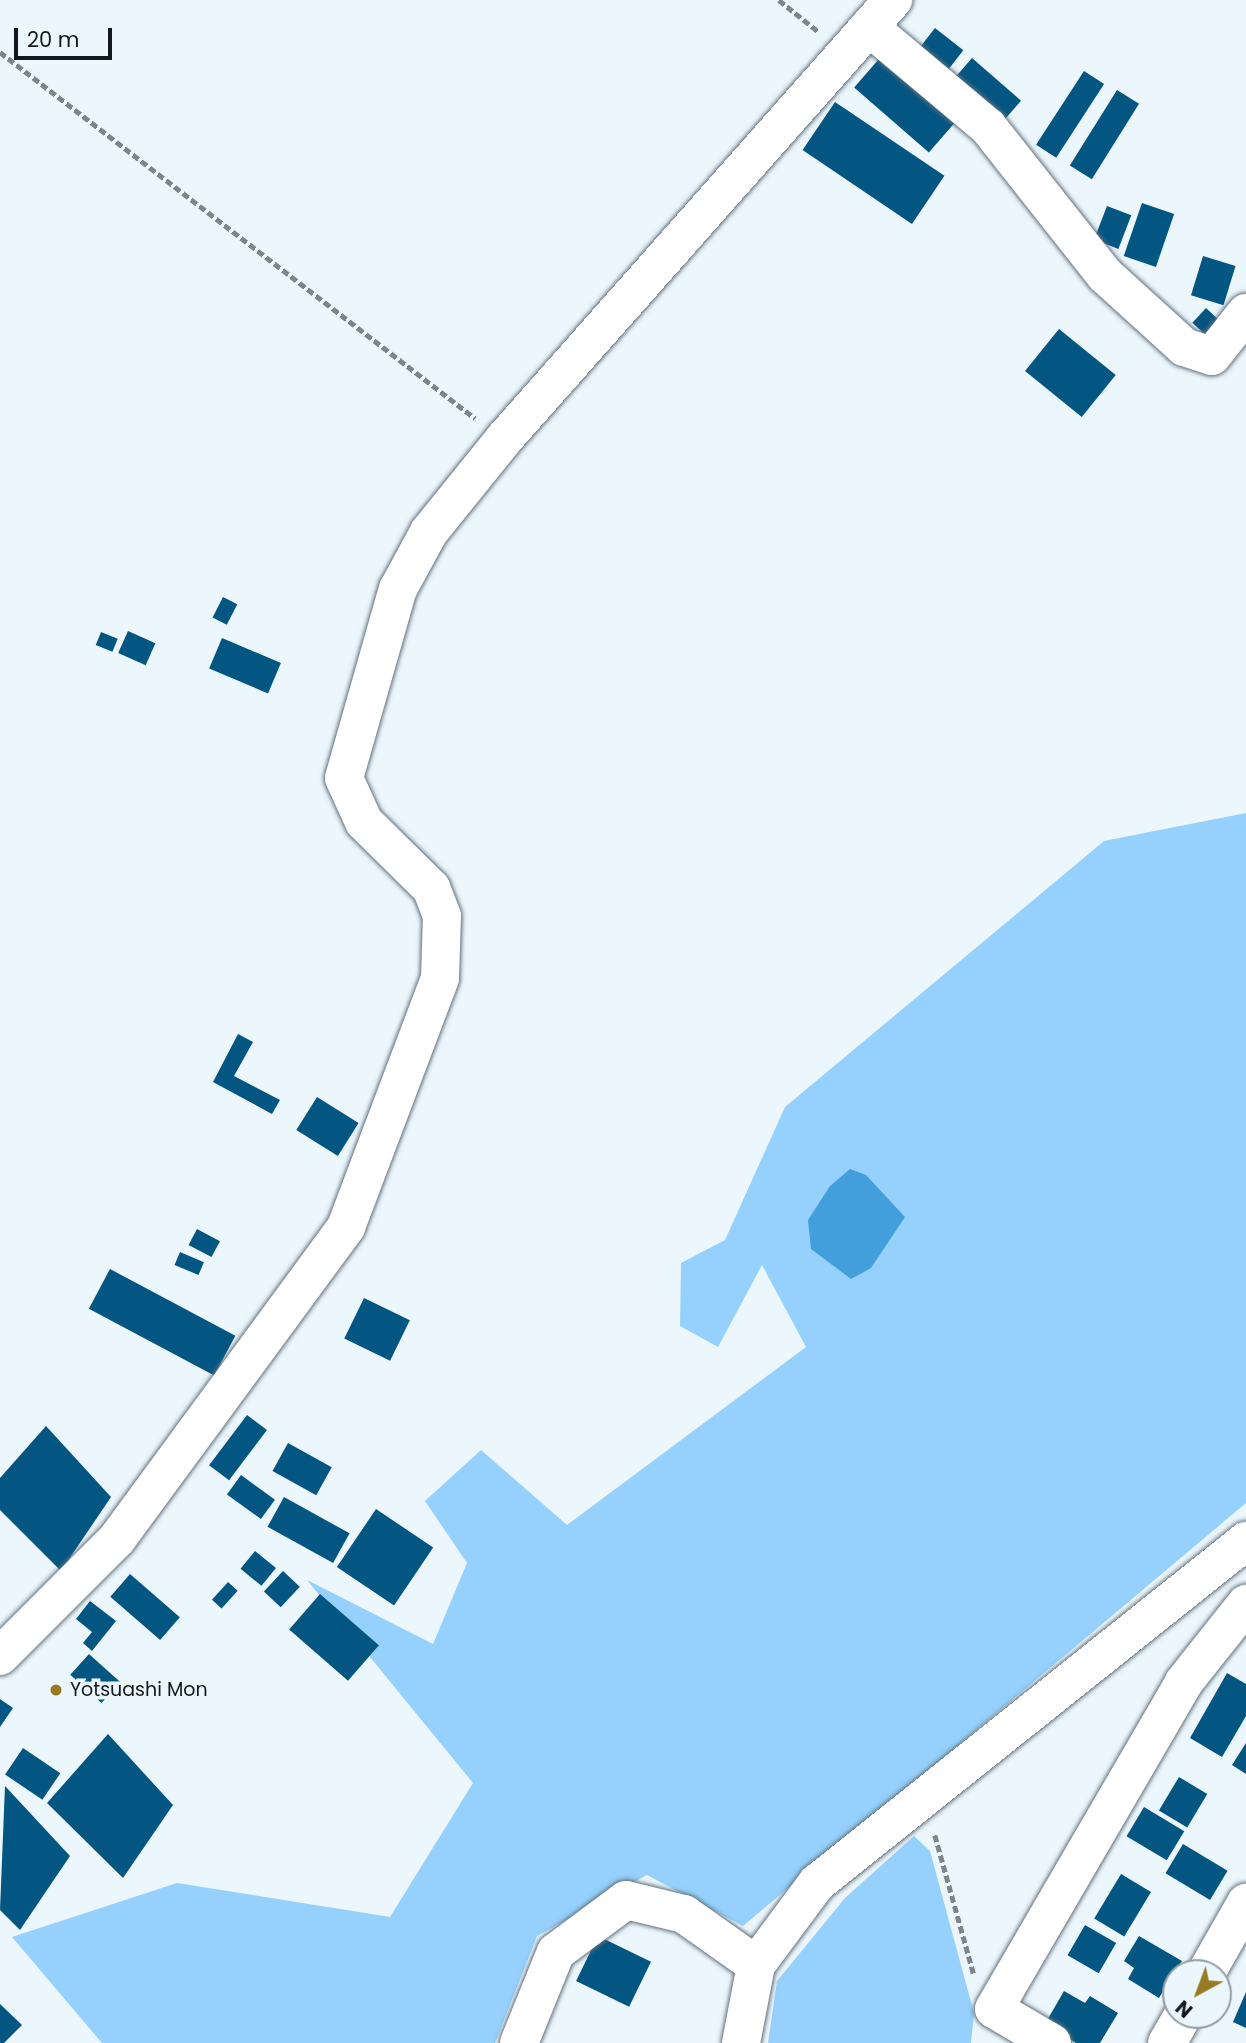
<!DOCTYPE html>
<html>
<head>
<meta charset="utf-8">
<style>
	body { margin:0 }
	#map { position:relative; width:1246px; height:2043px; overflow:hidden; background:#ecf6fd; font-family:Poppins,sans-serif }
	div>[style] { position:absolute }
	.green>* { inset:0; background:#95d1fc }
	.water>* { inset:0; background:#439fdb }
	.building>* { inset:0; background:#035682; transform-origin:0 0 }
	.path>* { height:4.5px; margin-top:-2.25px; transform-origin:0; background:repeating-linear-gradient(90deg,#7d858a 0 7px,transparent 0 10.5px) }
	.roads { filter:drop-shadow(0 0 2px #62717c) drop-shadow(0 0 2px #62717c) }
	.minor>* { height:38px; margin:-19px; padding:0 19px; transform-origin:19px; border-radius:19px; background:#fff }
	.dots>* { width:19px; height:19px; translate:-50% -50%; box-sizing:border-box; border:4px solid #ecf6fd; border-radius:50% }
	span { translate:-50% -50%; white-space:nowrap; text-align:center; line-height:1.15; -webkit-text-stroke:7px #ecf6fd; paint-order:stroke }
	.poi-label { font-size:19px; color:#12181c }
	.left { translate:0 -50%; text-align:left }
	.north { position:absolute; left:1162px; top:1959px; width:70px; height:70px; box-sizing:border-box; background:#ecf6fd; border:2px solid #959da3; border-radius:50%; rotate:221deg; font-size:19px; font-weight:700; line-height:28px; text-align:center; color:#12181c }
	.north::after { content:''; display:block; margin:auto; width:24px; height:32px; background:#967b23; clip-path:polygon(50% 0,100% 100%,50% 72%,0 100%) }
	.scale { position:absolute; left:14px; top:28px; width:98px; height:32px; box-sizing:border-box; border:4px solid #12181c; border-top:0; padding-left:9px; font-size:21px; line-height:24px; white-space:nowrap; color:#12181c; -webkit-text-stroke:5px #ecf6fd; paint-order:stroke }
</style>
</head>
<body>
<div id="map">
	<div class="green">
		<div style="clip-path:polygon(1246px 813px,1246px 1503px,743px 1926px,647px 1875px,537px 1936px,495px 2043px,102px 2043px,12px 1937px,177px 1883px,390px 1917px,473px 1783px,307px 1580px,433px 1644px,467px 1563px,425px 1501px,481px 1450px,567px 1525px,806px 1347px,762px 1265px,718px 1347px,680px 1326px,681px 1263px,725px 1240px,785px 1107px,1104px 841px)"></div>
		<div style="clip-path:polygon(914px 1836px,930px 1851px,974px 2013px,971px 2043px,768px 2043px,777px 1981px,845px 1898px)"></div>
	</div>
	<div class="water">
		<div style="clip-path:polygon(850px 1169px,866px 1175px,905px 1217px,871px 1268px,851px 1279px,811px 1249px,808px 1220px,830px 1186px)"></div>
	</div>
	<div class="building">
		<div style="left:935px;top:28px;width:36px;height:26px;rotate:38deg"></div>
		<div style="left:885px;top:52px;width:99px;height:47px;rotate:41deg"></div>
		<div style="left:972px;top:58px;width:65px;height:28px;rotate:41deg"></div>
		<div style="left:1084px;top:71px;width:24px;height:88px;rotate:33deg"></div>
		<div style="left:1117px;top:90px;width:26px;height:89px;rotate:32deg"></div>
		<div style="left:835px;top:102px;width:132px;height:58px;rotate:34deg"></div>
		<div style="left:1142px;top:203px;width:34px;height:56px;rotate:19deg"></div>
		<div style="left:1107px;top:206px;width:26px;height:36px;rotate:21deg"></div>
		<div style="left:1203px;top:256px;width:34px;height:41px;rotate:17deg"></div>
		<div style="left:1206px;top:308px;width:22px;height:20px;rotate:43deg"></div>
		<div style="left:1059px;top:329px;width:73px;height:54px;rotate:39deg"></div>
		<div style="left:223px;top:597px;width:16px;height:23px;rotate:27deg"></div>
		<div style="left:128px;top:631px;width:30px;height:24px;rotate:24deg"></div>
		<div style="left:101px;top:632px;width:18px;height:14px;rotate:22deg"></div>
		<div style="left:222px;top:638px;width:64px;height:33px;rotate:23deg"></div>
		<div style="clip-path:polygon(238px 1034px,253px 1042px,234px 1076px,280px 1100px,272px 1114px,213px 1082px)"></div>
		<div style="left:317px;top:1097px;width:49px;height:39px;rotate:32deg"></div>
		<div style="left:197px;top:1229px;width:26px;height:18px;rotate:28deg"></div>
		<div style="left:180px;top:1252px;width:26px;height:14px;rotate:23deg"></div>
		<div style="left:110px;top:1269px;width:142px;height:45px;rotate:28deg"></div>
		<div style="left:364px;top:1298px;width:51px;height:45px;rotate:26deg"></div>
		<div style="left:247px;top:1415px;width:25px;height:63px;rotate:37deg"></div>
		<div style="clip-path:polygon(46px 1426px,111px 1497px,61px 1571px,0 1510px,0 1478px)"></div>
		<div style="left:288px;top:1443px;width:50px;height:32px;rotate:29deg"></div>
		<div style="left:241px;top:1475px;width:42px;height:24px;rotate:36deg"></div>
		<div style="left:284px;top:1497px;width:75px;height:34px;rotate:29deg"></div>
		<div style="left:376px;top:1509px;width:69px;height:70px;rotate:34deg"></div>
		<div style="left:255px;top:1551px;width:27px;height:23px;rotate:39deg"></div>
		<div style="left:283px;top:1571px;width:23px;height:28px;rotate:43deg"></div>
		<div style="left:130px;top:1574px;width:66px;height:30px;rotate:41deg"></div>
		<div style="left:228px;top:1582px;width:13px;height:24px;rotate:42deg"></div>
		<div style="left:320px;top:1594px;width:78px;height:47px;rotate:41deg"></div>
		<div style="clip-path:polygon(90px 1601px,116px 1621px,92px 1651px,83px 1643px,92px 1632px,76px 1619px)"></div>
		<div style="left:89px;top:1654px;width:42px;height:28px;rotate:42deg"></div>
		<div style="clip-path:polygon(1227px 1673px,1246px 1684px,1246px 1716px,1222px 1757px,1190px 1738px)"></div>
		<div style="clip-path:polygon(0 1699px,13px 1708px,0 1727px)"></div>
		<div style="clip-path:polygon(108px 1734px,173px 1805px,123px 1878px,47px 1803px)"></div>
		<div style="clip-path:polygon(1246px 1743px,1246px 1774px,1232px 1765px)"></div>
		<div style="left:23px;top:1748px;width:45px;height:32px;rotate:34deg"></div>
		<div style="left:1179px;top:1777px;width:33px;height:39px;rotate:31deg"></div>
		<div style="clip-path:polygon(5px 1786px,70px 1856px,20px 1930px,0 1910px)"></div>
		<div style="left:1144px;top:1807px;width:47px;height:34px;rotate:31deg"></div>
		<div style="left:1183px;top:1844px;width:52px;height:34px;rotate:31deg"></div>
		<div style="left:1121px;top:1874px;width:35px;height:52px;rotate:31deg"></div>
		<div style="left:1085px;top:1925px;width:36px;height:35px;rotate:30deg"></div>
		<div style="left:598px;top:1936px;width:59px;height:50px;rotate:26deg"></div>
		<div style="clip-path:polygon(1139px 1936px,1182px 1961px,1159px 1998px,1128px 1979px,1134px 1968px,1124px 1961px)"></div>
		<div style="clip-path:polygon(1064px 1991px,1085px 2003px,1090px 1996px,1118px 2013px,1100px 2043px,1076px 2043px,1045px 2024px)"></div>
		<div style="clip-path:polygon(1246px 1992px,1246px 2028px,1233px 2022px)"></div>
		<div style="clip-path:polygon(0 2004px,22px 2025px,4px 2043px,0 2043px)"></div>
	</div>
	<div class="path">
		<div style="left:779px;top:0;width:51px;rotate:38.7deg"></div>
		<div style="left:0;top:52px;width:600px;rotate:37.62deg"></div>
		<div style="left:935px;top:1835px;width:145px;rotate:74.4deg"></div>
	</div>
	<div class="roads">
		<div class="minor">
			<div style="left:869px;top:27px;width:155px;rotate:40deg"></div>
			<div style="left:988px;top:127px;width:189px;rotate:51.7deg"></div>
			<div style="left:1105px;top:275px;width:107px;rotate:42.3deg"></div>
			<div style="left:1184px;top:347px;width:29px;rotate:18deg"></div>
			<div style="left:1212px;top:356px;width:55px;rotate:-51.7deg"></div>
			<div style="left:0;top:1656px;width:165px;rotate:-45deg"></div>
			<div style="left:117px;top:1539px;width:387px;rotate:-53.7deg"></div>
			<div style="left:346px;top:1227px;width:266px;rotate:-69.3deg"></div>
			<div style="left:440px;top:978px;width:62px;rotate:-88.2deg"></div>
			<div style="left:442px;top:916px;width:30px;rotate:-111deg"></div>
			<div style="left:431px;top:888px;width:94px;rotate:-135.4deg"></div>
			<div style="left:364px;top:822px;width:48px;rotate:-114.4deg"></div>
			<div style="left:344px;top:778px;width:197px;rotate:-74.1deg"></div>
			<div style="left:398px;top:589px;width:65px;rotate:-61.5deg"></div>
			<div style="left:429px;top:532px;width:119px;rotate:-51.1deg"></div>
			<div style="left:504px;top:439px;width:587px;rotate:-48.46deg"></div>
			<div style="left:1206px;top:1973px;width:81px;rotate:-60.3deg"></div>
			<div style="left:519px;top:2043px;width:98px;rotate:-67.9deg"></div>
			<div style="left:556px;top:1952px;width:87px;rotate:-36.6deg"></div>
			<div style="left:626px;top:1900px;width:60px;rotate:13.6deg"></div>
			<div style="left:684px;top:1914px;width:88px;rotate:35.3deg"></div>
			<div style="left:741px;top:2043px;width:79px;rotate:-79.1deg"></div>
			<div style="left:756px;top:1965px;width:102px;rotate:-53.4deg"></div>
			<div style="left:817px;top:1883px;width:549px;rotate:-38.56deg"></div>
			<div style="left:1052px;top:2043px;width:67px;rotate:-149.6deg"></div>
			<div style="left:994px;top:2009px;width:378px;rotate:-59.8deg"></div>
			<div style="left:1184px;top:1682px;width:100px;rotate:-51.5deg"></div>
			<div style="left:1167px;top:2043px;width:32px;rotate:-60deg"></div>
		</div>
	</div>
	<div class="dots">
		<div style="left:56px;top:1690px;background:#967b23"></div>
	</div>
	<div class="poi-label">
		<span class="left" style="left:70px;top:1690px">Yotsuashi Mon</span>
	</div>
	<div class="north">N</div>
	<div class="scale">20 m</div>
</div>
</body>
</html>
